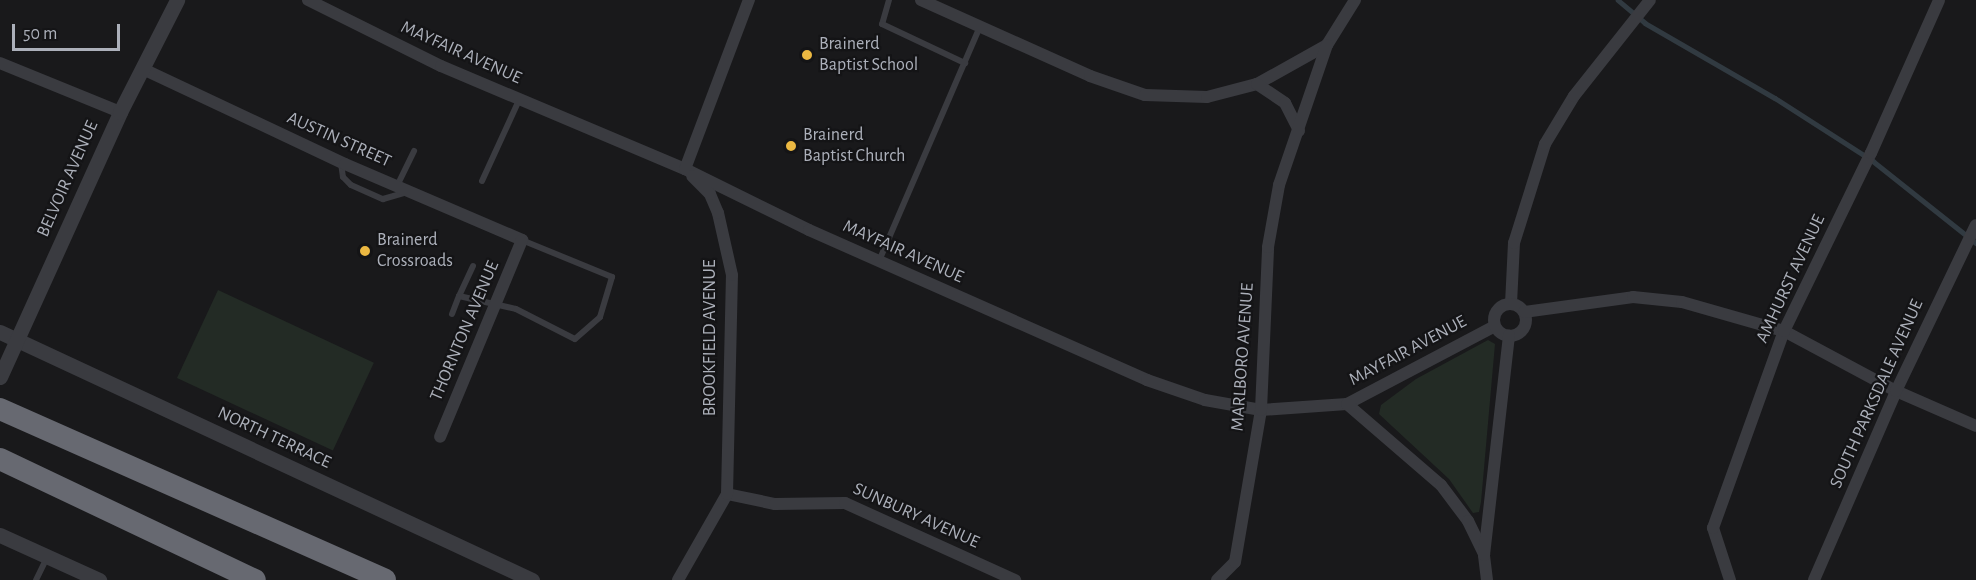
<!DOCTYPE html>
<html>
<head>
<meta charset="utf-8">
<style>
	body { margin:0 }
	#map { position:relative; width:1976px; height:580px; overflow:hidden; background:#19191b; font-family:"Alegreya Sans",sans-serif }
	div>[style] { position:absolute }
	.green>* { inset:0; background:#232b25; transform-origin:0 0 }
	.stream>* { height:4.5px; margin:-2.25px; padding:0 2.25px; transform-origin:2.25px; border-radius:2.25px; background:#313a41 }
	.service>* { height:6px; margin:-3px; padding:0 3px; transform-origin:3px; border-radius:3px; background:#3a3b40 }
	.minor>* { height:12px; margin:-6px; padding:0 6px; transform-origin:6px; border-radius:6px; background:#3a3b40 }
	.minor>.ring { margin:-6px; padding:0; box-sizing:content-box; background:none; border:12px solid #3a3b40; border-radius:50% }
	.tertiary>* { height:15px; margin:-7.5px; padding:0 7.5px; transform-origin:7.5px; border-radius:7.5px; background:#3a3b40 }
	.motorway>* { height:22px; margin:-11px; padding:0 11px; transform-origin:11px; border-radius:11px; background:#676971 }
	.dots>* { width:16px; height:16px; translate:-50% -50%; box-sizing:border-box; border:3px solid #141416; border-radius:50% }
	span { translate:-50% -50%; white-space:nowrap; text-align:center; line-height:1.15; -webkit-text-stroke:4.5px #141416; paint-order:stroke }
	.poi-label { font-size:18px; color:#acb0ba }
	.left { translate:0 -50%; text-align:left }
	.street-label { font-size:18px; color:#acb0ba }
	.scale { position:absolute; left:12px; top:24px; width:108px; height:27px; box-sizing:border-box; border:3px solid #acb0ba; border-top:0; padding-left:8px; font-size:18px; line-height:21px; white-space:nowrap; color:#acb0ba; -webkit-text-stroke:4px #141416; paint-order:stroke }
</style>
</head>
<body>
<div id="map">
	<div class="green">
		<div style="left:218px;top:290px;width:172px;height:97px;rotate:25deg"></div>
		<div style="clip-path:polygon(1488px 340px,1495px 344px,1481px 502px,1479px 512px,1473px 513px,1449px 479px,1379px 414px,1381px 405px,1416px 379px)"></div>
	</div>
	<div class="stream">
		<div style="left:1618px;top:0;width:35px;rotate:40deg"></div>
		<div style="left:1645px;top:23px;width:150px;rotate:30deg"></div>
		<div style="left:1775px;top:98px;width:117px;rotate:32.7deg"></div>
		<div style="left:1873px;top:161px;width:132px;rotate:38.5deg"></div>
	</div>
	<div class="service">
		<div style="left:889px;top:0;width:25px;rotate:106deg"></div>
		<div style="left:882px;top:24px;width:92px;rotate:25.2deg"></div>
		<div style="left:341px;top:163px;width:14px;rotate:82deg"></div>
		<div style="left:343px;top:177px;width:11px;rotate:45deg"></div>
		<div style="left:351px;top:185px;width:35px;rotate:24deg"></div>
		<div style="left:383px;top:199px;width:25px;rotate:-16deg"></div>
		<div style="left:482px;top:181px;width:89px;rotate:-65.4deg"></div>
		<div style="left:397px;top:186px;width:39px;rotate:-64deg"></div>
		<div style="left:879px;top:261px;width:255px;rotate:-66.7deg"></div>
		<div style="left:473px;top:266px;width:33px;rotate:115deg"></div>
		<div style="left:459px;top:296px;width:58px;rotate:12.8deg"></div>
		<div style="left:516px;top:309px;width:66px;rotate:27deg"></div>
		<div style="left:575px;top:339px;width:33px;rotate:-41deg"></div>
		<div style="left:600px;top:317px;width:42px;rotate:-73.3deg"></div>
		<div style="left:612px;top:277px;width:97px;rotate:-157.7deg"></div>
		<div style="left:452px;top:314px;width:19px;rotate:-69deg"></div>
		<div style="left:36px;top:580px;width:25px;rotate:-64deg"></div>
	</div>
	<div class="minor">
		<div style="left:308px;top:0;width:148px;rotate:26.4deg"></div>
		<div style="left:441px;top:66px;width:265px;rotate:22.9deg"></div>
		<div style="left:685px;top:169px;width:138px;rotate:26.2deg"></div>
		<div style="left:809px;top:230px;width:370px;rotate:23.9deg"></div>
		<div style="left:1147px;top:380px;width:61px;rotate:19deg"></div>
		<div style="left:1205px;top:400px;width:57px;rotate:10.1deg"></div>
		<div style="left:1261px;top:410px;width:86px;rotate:-4deg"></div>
		<div style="left:1347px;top:404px;width:167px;rotate:-27.8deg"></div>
		<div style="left:921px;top:0;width:185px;rotate:24.2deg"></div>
		<div style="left:1090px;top:76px;width:58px;rotate:19.1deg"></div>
		<div style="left:1145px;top:95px;width:62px;rotate:1.8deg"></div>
		<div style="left:1207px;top:97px;width:52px;rotate:-14.6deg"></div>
		<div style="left:1257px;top:84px;width:80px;rotate:-29.1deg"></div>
		<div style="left:1327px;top:45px;width:53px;rotate:-58.1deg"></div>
		<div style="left:0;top:63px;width:130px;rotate:22.2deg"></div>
		<div style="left:143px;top:69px;width:223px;rotate:25.2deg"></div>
		<div style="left:345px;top:164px;width:193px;rotate:23.2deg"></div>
		<div style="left:522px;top:240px;width:213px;rotate:112.6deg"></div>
		<div style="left:1257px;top:84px;width:34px;rotate:34deg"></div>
		<div style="left:1285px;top:103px;width:31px;rotate:63deg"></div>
		<div style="left:685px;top:169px;width:181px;rotate:-69.3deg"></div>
		<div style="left:1511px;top:304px;width:61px;rotate:-87.2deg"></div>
		<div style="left:1514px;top:243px;width:104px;rotate:-72.6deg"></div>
		<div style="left:1545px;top:144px;width:56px;rotate:-58.9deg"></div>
		<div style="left:1574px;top:96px;width:122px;rotate:-51.6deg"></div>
		<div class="ring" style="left:1494px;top:304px;width:20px;height:20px"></div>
		<div style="left:1524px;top:312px;width:110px;rotate:-7.8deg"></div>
		<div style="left:1633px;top:297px;width:49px;rotate:5.8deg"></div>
		<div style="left:1682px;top:302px;width:106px;rotate:15.9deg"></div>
		<div style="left:1784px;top:331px;width:127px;rotate:28.2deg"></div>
		<div style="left:1896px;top:391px;width:87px;rotate:23.6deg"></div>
		<div style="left:1347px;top:404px;width:124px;rotate:40.8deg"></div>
		<div style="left:1441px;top:485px;width:45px;rotate:53.1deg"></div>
		<div style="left:1468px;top:521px;width:37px;rotate:64deg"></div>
		<div style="left:727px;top:494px;width:49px;rotate:11.8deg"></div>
		<div style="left:775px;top:504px;width:70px;rotate:-0.8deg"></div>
		<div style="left:845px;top:503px;width:187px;rotate:24.4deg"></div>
		<div style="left:678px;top:580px;width:99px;rotate:-60.3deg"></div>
		<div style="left:727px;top:494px;width:219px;rotate:-88.7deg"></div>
		<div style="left:732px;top:275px;width:64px;rotate:-102.7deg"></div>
		<div style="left:718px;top:213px;width:21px;rotate:-113deg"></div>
		<div style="left:710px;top:194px;width:25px;rotate:-135deg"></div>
		<div style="left:1217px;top:580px;width:25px;rotate:-45deg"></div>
		<div style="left:1235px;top:562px;width:154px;rotate:-80.3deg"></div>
		<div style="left:1261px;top:410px;width:163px;rotate:-87.5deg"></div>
		<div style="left:1268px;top:247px;width:63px;rotate:-79.9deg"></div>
		<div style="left:1279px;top:185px;width:148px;rotate:-71.1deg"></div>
		<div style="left:1487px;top:580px;width:25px;rotate:-97deg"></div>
		<div style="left:1484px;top:555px;width:221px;rotate:-83.5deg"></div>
		<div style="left:1730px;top:580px;width:55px;rotate:-108.1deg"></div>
		<div style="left:1713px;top:528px;width:209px;rotate:-70.2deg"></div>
		<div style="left:1784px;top:331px;width:198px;rotate:-64deg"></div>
		<div style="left:1871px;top:153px;width:167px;rotate:-66deg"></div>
		<div style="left:1814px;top:580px;width:206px;rotate:-66.5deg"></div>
		<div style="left:1896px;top:391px;width:184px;rotate:-64.3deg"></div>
	</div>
	<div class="tertiary">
		<div style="left:0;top:332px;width:587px;rotate:24.99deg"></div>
		<div style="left:0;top:377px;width:291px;rotate:-65.6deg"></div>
		<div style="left:120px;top:112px;width:126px;rotate:-63deg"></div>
		<div style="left:0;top:535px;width:109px;rotate:24.4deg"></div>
	</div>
	<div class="motorway">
		<div style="left:0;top:409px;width:421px;rotate:23.9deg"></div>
		<div style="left:0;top:459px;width:282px;rotate:25.4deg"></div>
	</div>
	<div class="dots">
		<div style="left:807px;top:55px;background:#ebb842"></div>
		<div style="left:791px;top:146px;background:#ebb842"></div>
		<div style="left:365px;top:251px;background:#ebb842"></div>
	</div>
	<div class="poi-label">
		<span class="left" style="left:819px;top:55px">Brainerd<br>Baptist School</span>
		<span class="left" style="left:803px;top:146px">Brainerd<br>Baptist Church</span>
		<span class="left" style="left:377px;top:251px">Brainerd<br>Crossroads</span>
	</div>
	<div class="street-label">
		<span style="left:461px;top:53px;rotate:24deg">MAYFAIR AVENUE</span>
		<span style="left:339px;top:140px;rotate:24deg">AUSTIN STREET</span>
		<span style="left:68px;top:179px;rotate:-66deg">BELVOIR AVENUE</span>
		<span style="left:903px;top:252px;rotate:24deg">MAYFAIR AVENUE</span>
		<span style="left:1791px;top:279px;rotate:-65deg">AMHURST AVENUE</span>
		<span style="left:465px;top:331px;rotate:-67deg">THORNTON AVENUE</span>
		<span style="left:710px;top:338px;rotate:-90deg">BROOKFIELD AVENUE</span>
		<span style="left:1408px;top:351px;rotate:-28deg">MAYFAIR AVENUE</span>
		<span style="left:1243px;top:357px;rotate:-86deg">MARLBORO AVENUE</span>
		<span style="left:1877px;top:394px;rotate:-66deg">SOUTH PARKSDALE AVENUE</span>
		<span style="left:274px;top:438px;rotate:25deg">NORTH TERRACE</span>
		<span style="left:916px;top:516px;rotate:24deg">SUNBURY AVENUE</span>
	</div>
	<div class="scale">50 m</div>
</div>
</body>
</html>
